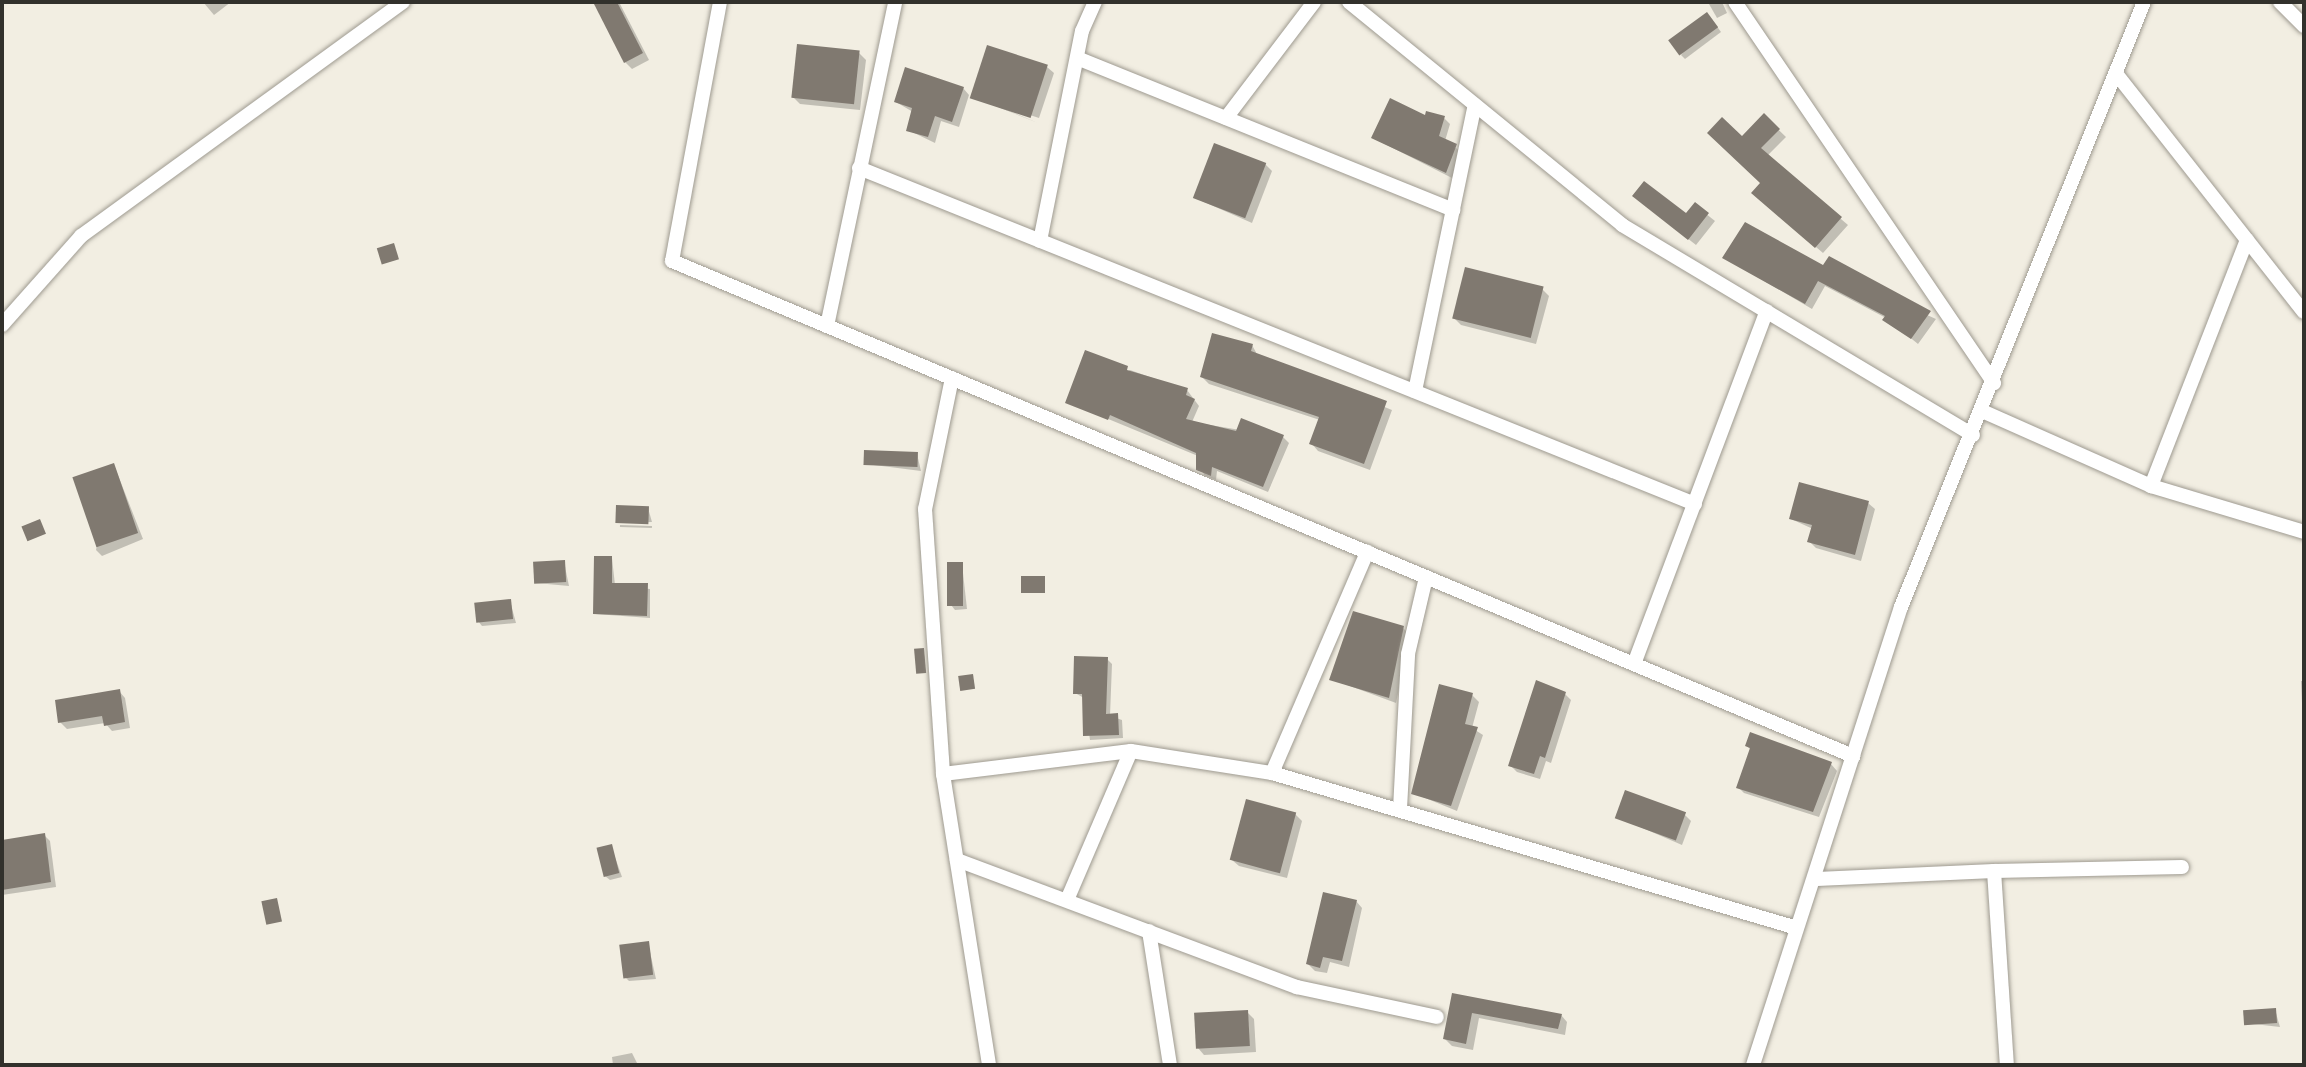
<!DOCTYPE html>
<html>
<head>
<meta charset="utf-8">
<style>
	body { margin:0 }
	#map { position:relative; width:2306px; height:1067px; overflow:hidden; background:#f2eee2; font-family:Barlow,sans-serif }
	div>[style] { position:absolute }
	.shadow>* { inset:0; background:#0003; transform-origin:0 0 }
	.building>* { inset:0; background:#807970; transform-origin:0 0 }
	.roads { filter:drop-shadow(0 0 2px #9e9a90) drop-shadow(0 0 2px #9e9a90) }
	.minor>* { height:14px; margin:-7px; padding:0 7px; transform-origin:7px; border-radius:7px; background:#fff }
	span { translate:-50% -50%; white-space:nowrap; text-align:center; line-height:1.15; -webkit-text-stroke:7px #fff; paint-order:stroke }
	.frame { position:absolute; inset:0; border:4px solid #32312c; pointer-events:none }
</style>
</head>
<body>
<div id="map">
	<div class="shadow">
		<div style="clip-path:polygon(203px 2px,231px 2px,214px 15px)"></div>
		<div style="clip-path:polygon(595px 2px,619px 2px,649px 60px,632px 69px,625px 62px)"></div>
		<div style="clip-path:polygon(1722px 2px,1727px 13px,1717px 18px,1709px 4px)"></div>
		<div style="clip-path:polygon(1711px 18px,1721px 32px,1685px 59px,1681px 55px)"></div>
		<div style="clip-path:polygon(859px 53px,866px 60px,860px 110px,800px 104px,793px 97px)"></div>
		<div style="clip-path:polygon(1047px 67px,1054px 73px,1039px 118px,978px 98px,1038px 123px,973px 97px)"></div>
		<div style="clip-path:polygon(963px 88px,969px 95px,959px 127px,941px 121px,935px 143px,908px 130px,913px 112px,896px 102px)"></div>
		<div style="clip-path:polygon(1764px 116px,1786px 137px,1767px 156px,1848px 225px,1823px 253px,1760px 199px,1762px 183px,1742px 139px)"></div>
		<div style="clip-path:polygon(1426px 117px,1444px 118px,1450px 124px,1445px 141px,1462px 152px,1452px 178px,1373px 138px)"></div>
		<div style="clip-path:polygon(1265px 164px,1272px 171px,1252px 223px,1195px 198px)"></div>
		<div style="clip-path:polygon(1641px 202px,1686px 216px,1695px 205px,1715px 221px,1696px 245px)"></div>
		<div style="clip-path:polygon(1725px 258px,1823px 268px,1936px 319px,1918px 344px,1886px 318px,1825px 286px,1812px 309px)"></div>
		<div style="clip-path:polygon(1542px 289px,1549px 296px,1536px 344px,1461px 325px,1454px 318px)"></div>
		<div style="clip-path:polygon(1252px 345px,1258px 356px,1392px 410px,1370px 470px,1318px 451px,1312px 444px,1320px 420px,1209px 384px,1202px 377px)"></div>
		<div style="clip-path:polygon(1130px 370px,1187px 390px,1199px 406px,1192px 422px,1283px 437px,1289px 443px,1268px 492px,1217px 471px,1216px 480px,1204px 475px,1198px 456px,1067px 402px)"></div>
		<div style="clip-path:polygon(917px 454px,921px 471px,866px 464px)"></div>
		<div style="clip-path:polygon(114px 465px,143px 539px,102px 556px,96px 550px)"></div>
		<div style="clip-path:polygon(1868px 503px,1875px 509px,1861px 561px,1816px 548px,1810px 542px,1813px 529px,1791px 519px)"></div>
		<div style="clip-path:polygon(618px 508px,648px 508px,652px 522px,619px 523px)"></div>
		<div style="left:620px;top:525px;width:32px;height:2px;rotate:2deg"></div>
		<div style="clip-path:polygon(612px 558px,615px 585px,650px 589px,650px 618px,595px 614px)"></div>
		<div style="clip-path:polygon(564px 562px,569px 586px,536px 583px)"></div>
		<div style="clip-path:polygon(962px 564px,967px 609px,955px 610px,951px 605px)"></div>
		<div style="clip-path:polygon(510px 601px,516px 623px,482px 626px,478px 621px)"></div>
		<div style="clip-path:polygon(1403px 628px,1410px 635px,1396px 703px,1331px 679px)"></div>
		<div style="clip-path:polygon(1107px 659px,1112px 664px,1110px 716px,1122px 720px,1123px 738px,1090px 740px,1084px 698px,1075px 693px)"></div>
		<div style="clip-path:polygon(2301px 681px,2304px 681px,2304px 705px,2302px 703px)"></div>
		<div style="clip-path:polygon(119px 691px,125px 698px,130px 728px,112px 731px,105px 723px,67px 729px,60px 722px)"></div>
		<div style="clip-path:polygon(1565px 694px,1571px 700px,1551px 763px,1546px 761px,1540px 779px,1517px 772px,1511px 766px)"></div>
		<div style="clip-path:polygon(1472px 695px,1479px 702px,1472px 728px,1483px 735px,1457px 811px,1413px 793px)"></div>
		<div style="clip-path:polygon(1747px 746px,1831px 764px,1837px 771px,1819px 817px,1744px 793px,1738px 787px,1751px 750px)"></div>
		<div style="clip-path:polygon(1295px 814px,1302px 821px,1287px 878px,1239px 866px,1232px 860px)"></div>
		<div style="clip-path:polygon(1684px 814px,1691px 821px,1682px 845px,1617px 817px)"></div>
		<div style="clip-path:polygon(44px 835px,50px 841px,56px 887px,2px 895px,2px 844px)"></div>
		<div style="clip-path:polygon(611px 846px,622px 877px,610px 880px,605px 876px)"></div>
		<div style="clip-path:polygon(1356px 901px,1362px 908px,1349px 967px,1330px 962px,1327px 973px,1315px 971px,1308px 964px)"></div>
		<div style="clip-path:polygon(648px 943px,656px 979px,629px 981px,625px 977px)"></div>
		<div style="clip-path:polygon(1453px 995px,1561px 1015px,1567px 1022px,1565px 1035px,1479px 1018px,1473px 1050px,1452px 1046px,1445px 1039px)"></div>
		<div style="clip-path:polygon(2275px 1010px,2280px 1027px,2245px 1023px)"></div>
		<div style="clip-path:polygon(1247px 1012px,1254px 1019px,1256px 1052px,1204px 1055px,1198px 1048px)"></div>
		<div style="clip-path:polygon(632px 1053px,638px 1065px,613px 1065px,612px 1057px)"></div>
	</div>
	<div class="building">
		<div style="clip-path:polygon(593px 2px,617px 2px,643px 53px,624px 63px)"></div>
		<div style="left:1707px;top:12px;width:19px;height:48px;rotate:54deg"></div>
		<div style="left:797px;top:44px;width:63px;height:54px;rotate:6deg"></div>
		<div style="left:987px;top:45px;width:64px;height:56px;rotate:18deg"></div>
		<div style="clip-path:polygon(905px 67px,964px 87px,952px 122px,935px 116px,928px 137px,906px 131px,912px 108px,894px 102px)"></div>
		<div style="clip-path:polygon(1390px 98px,1425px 115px,1426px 111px,1445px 116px,1439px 136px,1457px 144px,1446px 173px,1371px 138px)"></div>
		<div style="clip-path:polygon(1764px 113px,1780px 129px,1761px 148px,1842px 217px,1815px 248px,1751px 193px,1760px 183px,1707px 133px,1722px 117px,1742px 136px)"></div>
		<div style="left:1214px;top:143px;width:56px;height:59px;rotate:21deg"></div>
		<div style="clip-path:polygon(1644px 181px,1686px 213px,1695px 202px,1709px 213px,1688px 240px,1632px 196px)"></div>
		<div style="clip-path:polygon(1745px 222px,1823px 265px,1829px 256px,1931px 311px,1911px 339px,1882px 320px,1885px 316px,1818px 281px,1805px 304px,1722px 258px)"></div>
		<div style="left:394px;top:243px;width:17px;height:18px;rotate:73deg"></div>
		<div style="left:1465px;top:267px;width:81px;height:53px;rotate:14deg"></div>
		<div style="clip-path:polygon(1212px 333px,1253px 344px,1251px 351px,1387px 401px,1364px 464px,1309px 444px,1319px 417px,1200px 377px)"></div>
		<div style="clip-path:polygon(1085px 350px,1128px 366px,1127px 370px,1188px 388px,1186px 395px,1195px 399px,1186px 419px,1236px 431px,1241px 418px,1284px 435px,1263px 487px,1212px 467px,1211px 476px,1196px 470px,1196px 453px,1110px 415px,1108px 420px,1065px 403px)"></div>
		<div style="left:864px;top:450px;width:54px;height:15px;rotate:2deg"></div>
		<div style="left:114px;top:463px;width:74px;height:44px;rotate:71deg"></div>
		<div style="clip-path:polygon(1799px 482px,1869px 501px,1855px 555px,1807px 542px,1812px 525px,1789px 519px)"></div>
		<div style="left:616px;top:505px;width:33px;height:18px;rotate:2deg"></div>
		<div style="left:40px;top:519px;width:16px;height:20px;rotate:68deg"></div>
		<div style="clip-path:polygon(594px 556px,612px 556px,612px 583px,648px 583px,647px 616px,593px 614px)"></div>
		<div style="left:565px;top:560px;width:22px;height:32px;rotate:87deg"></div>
		<div style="left:947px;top:562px;width:16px;height:44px"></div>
		<div style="left:1021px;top:576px;width:24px;height:17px"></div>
		<div style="left:511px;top:599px;width:20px;height:37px;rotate:84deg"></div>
		<div style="clip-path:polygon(1353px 611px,1404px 626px,1389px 698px,1329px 680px)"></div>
		<div style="left:924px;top:648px;width:25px;height:10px;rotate:85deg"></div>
		<div style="clip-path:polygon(1074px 656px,1108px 657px,1106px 714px,1118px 713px,1119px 735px,1083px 736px,1082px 694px,1073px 694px)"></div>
		<div style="left:973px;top:674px;width:15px;height:15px;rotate:82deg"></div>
		<div style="clip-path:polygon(1536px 680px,1566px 692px,1545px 758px,1540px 756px,1534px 774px,1508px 766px)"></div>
		<div style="clip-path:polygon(1439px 684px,1473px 693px,1465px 724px,1478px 727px,1451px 806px,1411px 794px)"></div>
		<div style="clip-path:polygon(120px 689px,125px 722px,104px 726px,102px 716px,58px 723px,55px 700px)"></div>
		<div style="clip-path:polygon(1750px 732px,1832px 762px,1813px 812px,1736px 788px,1750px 748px,1745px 746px)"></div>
		<div style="left:1625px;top:790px;width:65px;height:30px;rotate:20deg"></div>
		<div style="left:1246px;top:799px;width:52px;height:63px;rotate:15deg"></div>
		<div style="clip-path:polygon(45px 833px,51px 882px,2px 890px,2px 840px)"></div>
		<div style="left:612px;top:844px;width:30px;height:16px;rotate:76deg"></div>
		<div style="clip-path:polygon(1323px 892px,1357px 900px,1342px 961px,1323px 957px,1320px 968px,1306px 964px)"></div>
		<div style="left:277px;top:898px;width:24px;height:16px;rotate:78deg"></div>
		<div style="left:649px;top:941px;width:34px;height:30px;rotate:83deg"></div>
		<div style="clip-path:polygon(1452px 993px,1562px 1014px,1558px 1029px,1472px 1013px,1466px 1044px,1443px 1039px)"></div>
		<div style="left:2276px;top:1008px;width:15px;height:33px;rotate:86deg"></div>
		<div style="left:1248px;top:1010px;width:36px;height:54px;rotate:87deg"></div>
	</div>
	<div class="roads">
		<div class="minor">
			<div style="left:720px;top:2px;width:263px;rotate:100.5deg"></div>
			<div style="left:672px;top:261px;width:1281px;rotate:22.74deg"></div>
			<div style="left:1349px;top:2px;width:353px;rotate:39.2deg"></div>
			<div style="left:1622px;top:225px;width:409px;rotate:30.9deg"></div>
			<div style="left:1735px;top:2px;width:461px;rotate:55.8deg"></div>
			<div style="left:2280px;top:2px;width:34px;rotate:45deg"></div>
			<div style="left:1077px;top:58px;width:406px;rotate:22deg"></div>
			<div style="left:2118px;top:76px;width:300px;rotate:51.8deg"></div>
			<div style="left:1226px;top:118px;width:146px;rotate:-52.8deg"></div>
			<div style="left:859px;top:168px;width:901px;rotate:21.9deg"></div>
			<div style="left:1040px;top:241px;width:214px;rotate:-78.7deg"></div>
			<div style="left:1082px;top:31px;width:32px;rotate:-66deg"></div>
			<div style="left:2px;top:325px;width:119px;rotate:-48.4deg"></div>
			<div style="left:81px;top:236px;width:398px;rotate:-36deg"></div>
			<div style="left:827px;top:326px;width:331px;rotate:-78.1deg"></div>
			<div style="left:952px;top:378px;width:134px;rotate:101.6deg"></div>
			<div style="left:925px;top:509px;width:266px;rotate:86.1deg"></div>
			<div style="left:943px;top:774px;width:189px;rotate:-7deg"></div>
			<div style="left:1131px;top:751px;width:143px;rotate:8.9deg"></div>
			<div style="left:1272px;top:773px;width:241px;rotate:-66.7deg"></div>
			<div style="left:1415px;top:391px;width:292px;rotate:-78.2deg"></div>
			<div style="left:1982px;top:411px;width:185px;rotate:23.9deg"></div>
			<div style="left:2151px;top:486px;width:160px;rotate:16.7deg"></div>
			<div style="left:2151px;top:486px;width:264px;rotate:-68.7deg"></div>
			<div style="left:1634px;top:664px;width:377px;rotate:-69.4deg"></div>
			<div style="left:1272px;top:773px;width:547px;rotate:16.45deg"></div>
			<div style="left:943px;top:774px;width:295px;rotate:81deg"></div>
			<div style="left:1400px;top:809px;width:155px;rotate:-87deg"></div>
			<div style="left:1408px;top:654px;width:79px;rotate:-76.8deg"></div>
			<div style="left:957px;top:860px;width:363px;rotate:20.5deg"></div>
			<div style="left:1297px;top:987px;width:143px;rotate:12.1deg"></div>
			<div style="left:1994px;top:871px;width:188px;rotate:-1.2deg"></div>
			<div style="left:1817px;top:879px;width:177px;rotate:-2.6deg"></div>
			<div style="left:1994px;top:871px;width:194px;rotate:86.2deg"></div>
			<div style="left:1067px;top:900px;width:162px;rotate:-66.8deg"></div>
			<div style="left:1149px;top:931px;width:136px;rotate:81.1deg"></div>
			<div style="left:1753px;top:1065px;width:481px;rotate:-72.1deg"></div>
			<div style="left:1901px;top:607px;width:652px;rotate:-68.12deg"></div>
		</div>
	</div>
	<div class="frame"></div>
</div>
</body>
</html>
